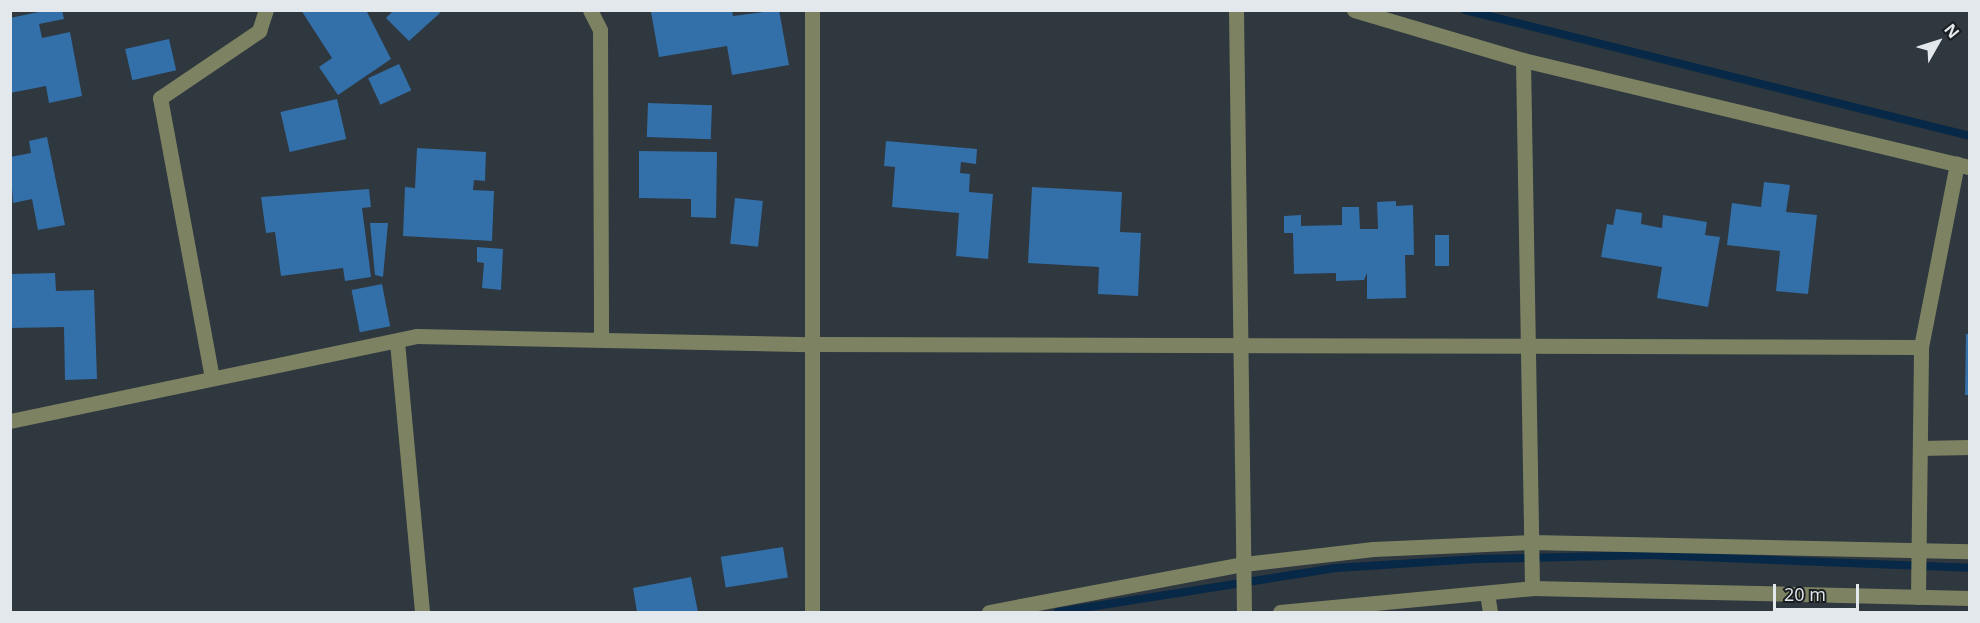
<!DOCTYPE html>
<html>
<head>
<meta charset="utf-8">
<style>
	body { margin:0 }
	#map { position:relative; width:1980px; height:623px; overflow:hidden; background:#2f373f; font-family:"Open Sans",sans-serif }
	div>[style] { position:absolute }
	.stream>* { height:8px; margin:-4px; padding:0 4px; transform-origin:4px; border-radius:4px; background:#072846 }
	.building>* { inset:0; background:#336fa8; transform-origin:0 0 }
	.minor>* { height:15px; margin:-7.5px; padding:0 7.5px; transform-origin:7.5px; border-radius:7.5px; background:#7d8362 }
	span { translate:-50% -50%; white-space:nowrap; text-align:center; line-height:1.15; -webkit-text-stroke:6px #1a1e21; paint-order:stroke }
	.frame { position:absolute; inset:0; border:12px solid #e3e8ed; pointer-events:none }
	.north { position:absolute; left:1908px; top:12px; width:60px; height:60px; -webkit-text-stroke:4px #1a1e21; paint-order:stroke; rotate:51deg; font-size:16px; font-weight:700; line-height:24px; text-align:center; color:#e3e8ed }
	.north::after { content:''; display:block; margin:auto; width:21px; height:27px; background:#e3e8ed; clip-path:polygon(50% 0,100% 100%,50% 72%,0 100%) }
	.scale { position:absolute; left:1773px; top:584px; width:86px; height:27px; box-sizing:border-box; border:3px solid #e3e8ed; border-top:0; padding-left:8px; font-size:18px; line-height:21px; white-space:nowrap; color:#e3e8ed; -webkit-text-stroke:4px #1a1e21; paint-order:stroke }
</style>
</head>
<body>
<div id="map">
	<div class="stream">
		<div style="left:1465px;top:10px;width:520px;rotate:14.01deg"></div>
		<div style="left:1058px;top:612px;width:281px;rotate:-9deg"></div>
		<div style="left:1336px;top:568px;width:141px;rotate:-3.7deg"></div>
		<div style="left:1477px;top:559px;width:173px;rotate:-1.3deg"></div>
		<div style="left:1650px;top:555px;width:320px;rotate:2.3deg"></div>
	</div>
	<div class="building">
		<div style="clip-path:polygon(48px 10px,62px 10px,64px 19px,39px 24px,42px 38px,70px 32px,82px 96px,49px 103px,46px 86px,10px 93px,10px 18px)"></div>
		<div style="clip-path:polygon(301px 10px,366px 10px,391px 59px,338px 95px,319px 67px,332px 58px)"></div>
		<div style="clip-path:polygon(394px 10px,438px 10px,440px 13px,409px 41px,386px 18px)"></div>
		<div style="clip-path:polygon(732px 10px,733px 16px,779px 10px,789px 65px,732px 75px,727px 46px,659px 57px,651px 12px)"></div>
		<div style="left:169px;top:39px;width:32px;height:45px;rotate:77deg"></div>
		<div style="left:399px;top:64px;width:29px;height:34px;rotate:65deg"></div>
		<div style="left:337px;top:99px;width:41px;height:58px;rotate:77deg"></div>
		<div style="left:648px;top:103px;width:64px;height:34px;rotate:2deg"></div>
		<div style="clip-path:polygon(47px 137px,65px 225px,38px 230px,32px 199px,13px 203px,10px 157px,31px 153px,29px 141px)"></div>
		<div style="clip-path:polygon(886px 141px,977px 149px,976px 164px,961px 162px,960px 173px,970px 174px,969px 192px,993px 194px,988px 259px,956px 256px,959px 213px,892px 207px,895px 167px,884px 166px)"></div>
		<div style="clip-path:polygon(417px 148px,486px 152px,485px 181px,474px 180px,473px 190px,494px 191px,492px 241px,403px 236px,405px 187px,415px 188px)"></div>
		<div style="clip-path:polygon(639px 151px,717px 152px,716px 218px,691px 217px,691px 199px,639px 198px)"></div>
		<div style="clip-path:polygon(1764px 182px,1790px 185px,1786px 212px,1817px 215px,1808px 294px,1776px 291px,1780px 251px,1727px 245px,1732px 203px,1761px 207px)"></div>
		<div style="clip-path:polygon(1032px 187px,1122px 192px,1120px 232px,1141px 233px,1138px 296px,1098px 294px,1099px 267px,1028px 263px)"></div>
		<div style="clip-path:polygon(369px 189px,371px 207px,362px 208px,371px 277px,345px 281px,343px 268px,281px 276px,275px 232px,266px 233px,261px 197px)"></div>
		<div style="left:735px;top:198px;width:28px;height:46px;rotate:6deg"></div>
		<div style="clip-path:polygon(1396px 201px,1396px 206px,1413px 205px,1414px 255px,1405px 255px,1406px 298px,1367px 299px,1367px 273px,1364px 280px,1336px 281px,1336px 273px,1294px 274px,1293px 233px,1284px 233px,1284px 216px,1301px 215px,1301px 226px,1342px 225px,1342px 207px,1359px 207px,1360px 229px,1378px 229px,1377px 202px)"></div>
		<div style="clip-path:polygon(1616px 209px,1642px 213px,1641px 224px,1662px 228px,1663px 215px,1707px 222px,1705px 235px,1720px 237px,1708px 307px,1657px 298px,1662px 267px,1601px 257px,1607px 224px,1613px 225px)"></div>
		<div style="clip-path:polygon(370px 223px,388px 223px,383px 277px,375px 275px)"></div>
		<div style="left:1435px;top:235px;width:14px;height:31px"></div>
		<div style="clip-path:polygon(477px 247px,503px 249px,501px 290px,482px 288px,484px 263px,477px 262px)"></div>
		<div style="clip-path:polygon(55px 273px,56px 291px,94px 290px,97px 379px,65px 380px,64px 327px,10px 328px,12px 274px)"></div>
		<div style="left:382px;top:284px;width:43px;height:31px;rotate:79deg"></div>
		<div style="clip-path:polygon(1966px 334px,1970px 334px,1970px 395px,1965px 395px)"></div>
		<div style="left:783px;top:547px;width:31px;height:63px;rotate:81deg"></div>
		<div style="clip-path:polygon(691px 577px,698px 612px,637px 612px,633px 588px)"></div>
	</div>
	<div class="minor">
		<div style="left:590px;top:10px;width:22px;rotate:63deg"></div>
		<div style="left:600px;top:30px;width:306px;rotate:89.8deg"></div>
		<div style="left:812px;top:10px;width:602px;rotate:90deg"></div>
		<div style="left:1236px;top:10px;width:602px;rotate:89.24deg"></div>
		<div style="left:1354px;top:10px;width:176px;rotate:16.5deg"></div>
		<div style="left:1523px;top:60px;width:460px;rotate:13.5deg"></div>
		<div style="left:1523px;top:60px;width:528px;rotate:89.02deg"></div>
		<div style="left:397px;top:342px;width:271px;rotate:84.7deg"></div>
		<div style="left:212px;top:378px;width:285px;rotate:-100.5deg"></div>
		<div style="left:160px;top:98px;width:120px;rotate:-34.1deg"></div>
		<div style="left:259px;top:31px;width:22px;rotate:-72deg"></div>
		<div style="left:10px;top:421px;width:416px;rotate:-11.8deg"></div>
		<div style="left:417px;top:336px;width:393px;rotate:1.2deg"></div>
		<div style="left:810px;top:344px;width:1111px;rotate:0.15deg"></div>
		<div style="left:1920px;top:448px;width:50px;rotate:-1.1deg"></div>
		<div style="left:1487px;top:593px;width:19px;rotate:81deg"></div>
		<div style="left:1918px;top:597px;width:250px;rotate:-89.3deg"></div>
		<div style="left:1921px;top:347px;width:187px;rotate:-78.9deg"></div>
		<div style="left:989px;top:612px;width:259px;rotate:-10.7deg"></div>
		<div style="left:1244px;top:564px;width:130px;rotate:-6.6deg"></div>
		<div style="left:1373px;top:549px;width:158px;rotate:-2.5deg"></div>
		<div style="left:1531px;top:542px;width:439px;rotate:1.2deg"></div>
		<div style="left:1280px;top:612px;width:253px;rotate:-5.4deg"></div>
		<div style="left:1532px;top:588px;width:438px;rotate:1.3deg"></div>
	</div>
	<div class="frame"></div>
	<div class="north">N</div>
	<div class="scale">20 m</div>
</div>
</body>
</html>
